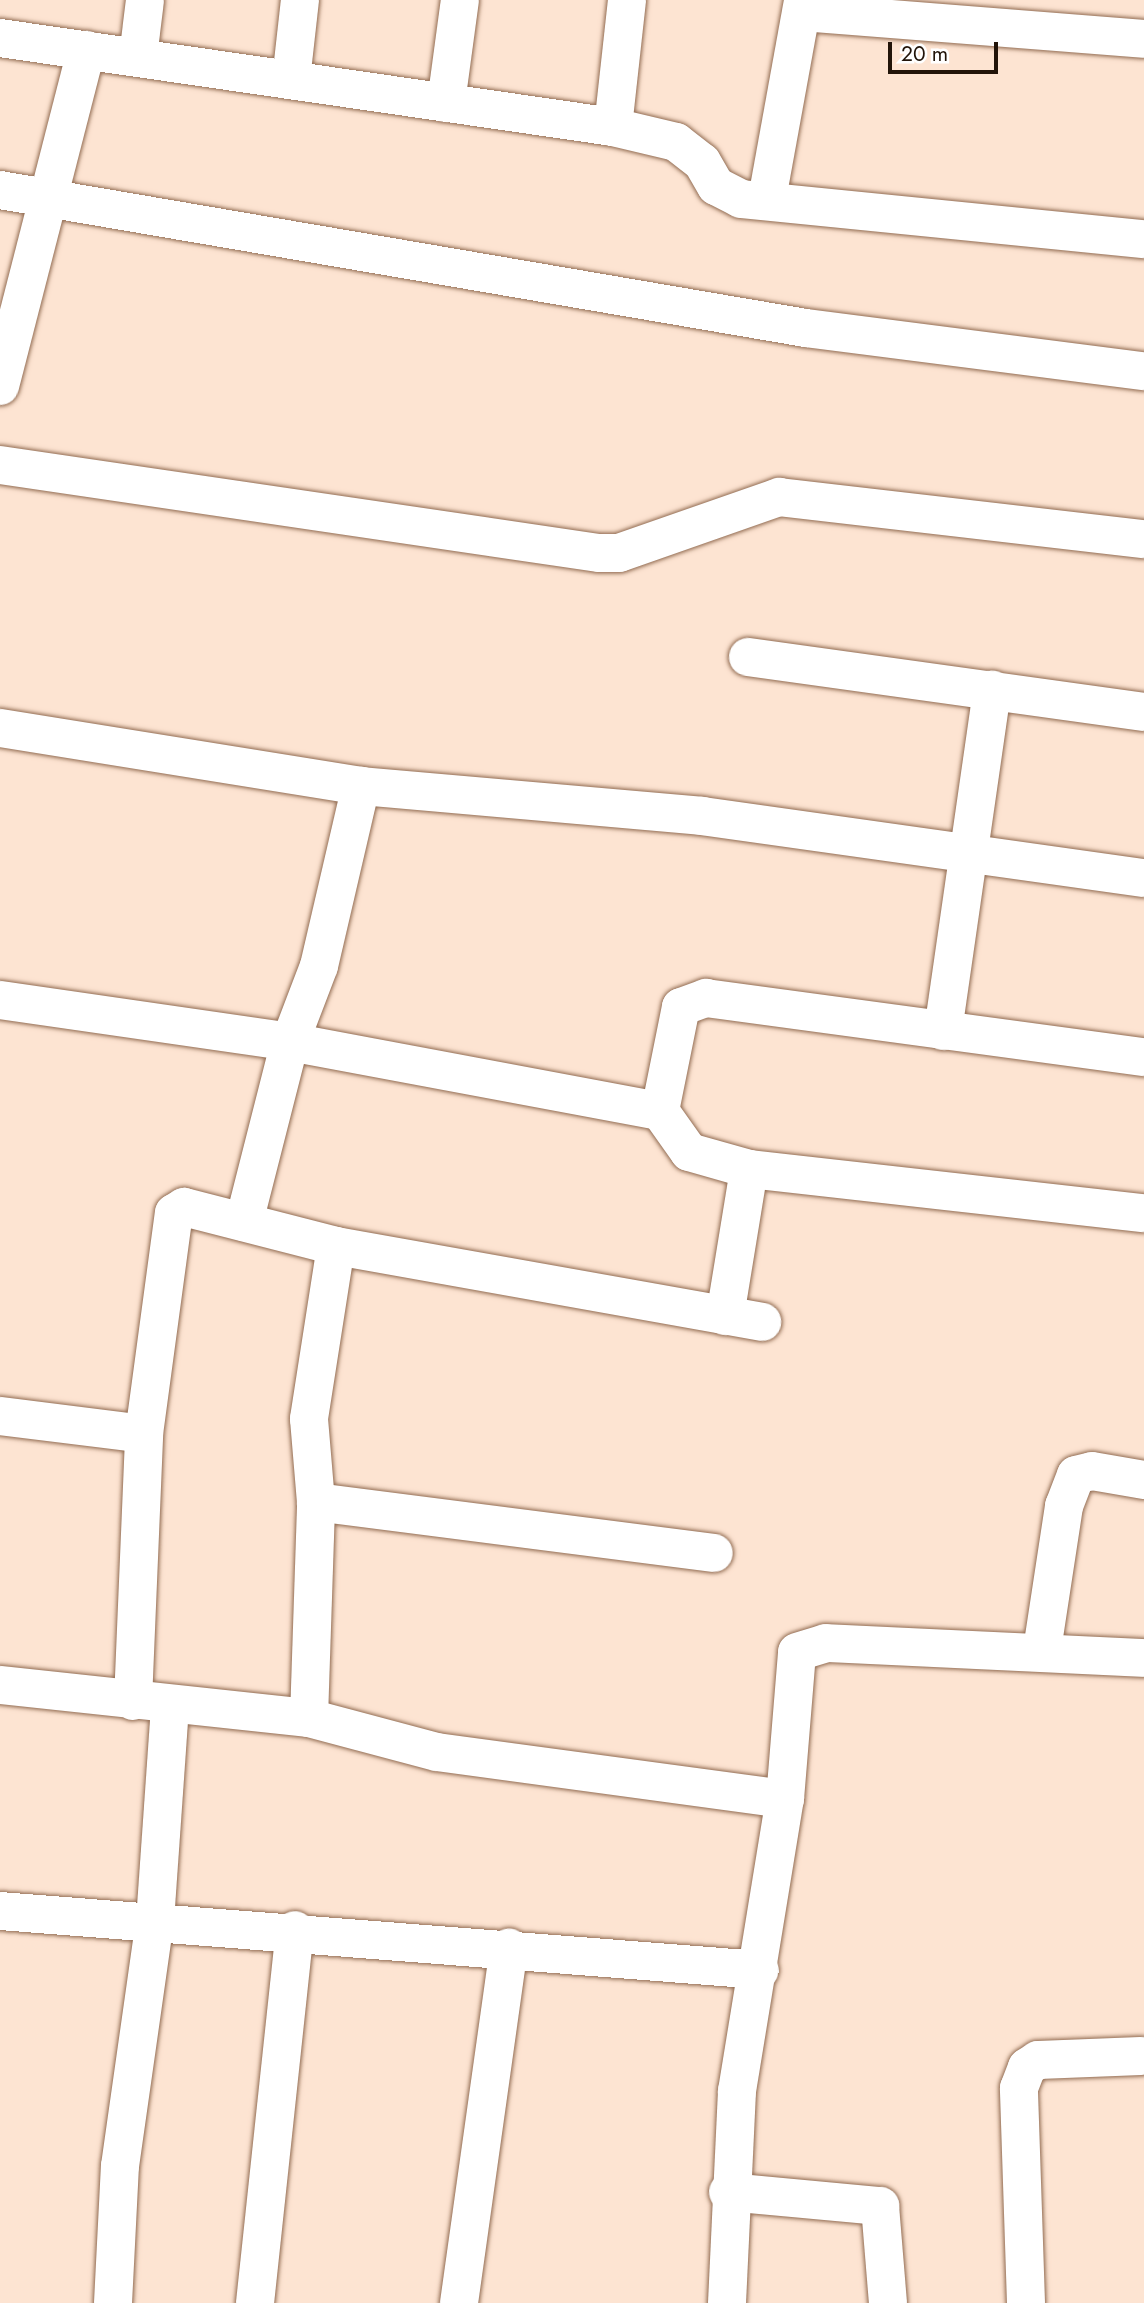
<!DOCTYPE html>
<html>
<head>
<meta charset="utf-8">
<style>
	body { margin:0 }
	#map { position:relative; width:1144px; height:2303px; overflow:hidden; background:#fde4d2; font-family:Jost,sans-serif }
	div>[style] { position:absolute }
	.roads { filter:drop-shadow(0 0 2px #926c52) drop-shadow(0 0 2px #926c52) }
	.minor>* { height:38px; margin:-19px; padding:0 19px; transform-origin:19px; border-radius:19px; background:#fff }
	span { translate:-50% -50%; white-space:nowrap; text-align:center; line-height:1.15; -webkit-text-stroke:7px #fff; paint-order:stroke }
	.scale { position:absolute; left:888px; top:42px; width:110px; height:32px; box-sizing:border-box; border:4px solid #221409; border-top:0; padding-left:9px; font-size:21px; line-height:24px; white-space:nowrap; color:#221409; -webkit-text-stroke:5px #fff; paint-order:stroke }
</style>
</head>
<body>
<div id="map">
	<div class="roads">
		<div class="minor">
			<div style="left:802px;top:12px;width:343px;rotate:4.5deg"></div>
			<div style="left:0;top:38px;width:619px;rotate:8.26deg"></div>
			<div style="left:613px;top:127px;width:65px;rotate:13.4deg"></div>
			<div style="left:676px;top:142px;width:33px;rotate:38deg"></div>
			<div style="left:702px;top:162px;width:28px;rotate:60deg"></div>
			<div style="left:716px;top:186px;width:28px;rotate:27deg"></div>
			<div style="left:741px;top:199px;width:405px;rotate:5.7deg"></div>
			<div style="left:138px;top:57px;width:57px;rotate:-83deg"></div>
			<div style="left:291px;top:80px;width:81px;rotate:-83.6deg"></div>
			<div style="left:446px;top:103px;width:104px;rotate:-82.3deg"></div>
			<div style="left:613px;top:127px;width:128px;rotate:-83.7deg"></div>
			<div style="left:0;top:190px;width:818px;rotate:9.72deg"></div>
			<div style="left:806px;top:328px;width:341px;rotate:7.3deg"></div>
			<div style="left:767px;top:199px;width:202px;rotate:-79.7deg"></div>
			<div style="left:0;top:386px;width:347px;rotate:-75.6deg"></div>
			<div style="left:0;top:465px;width:605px;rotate:8.36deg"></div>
			<div style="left:599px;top:553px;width:20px"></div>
			<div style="left:619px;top:553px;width:170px;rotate:-19.3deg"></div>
			<div style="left:779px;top:497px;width:367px;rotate:6.6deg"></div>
			<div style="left:748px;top:657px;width:400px;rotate:7.9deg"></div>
			<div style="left:0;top:728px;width:366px;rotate:9.1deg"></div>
			<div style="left:361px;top:786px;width:342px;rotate:5deg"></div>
			<div style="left:702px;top:816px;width:446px;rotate:8deg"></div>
			<div style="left:0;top:1000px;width:293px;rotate:8.2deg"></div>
			<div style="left:290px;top:1042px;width:376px;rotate:10.6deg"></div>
			<div style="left:660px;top:1111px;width:50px;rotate:54.7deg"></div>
			<div style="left:689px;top:1152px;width:62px;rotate:15.8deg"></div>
			<div style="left:749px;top:1169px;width:397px;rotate:6.4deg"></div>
			<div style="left:943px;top:1031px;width:345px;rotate:-81.8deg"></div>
			<div style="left:660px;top:1111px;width:106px;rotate:-78.6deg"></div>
			<div style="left:681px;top:1007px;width:27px;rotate:-20deg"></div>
			<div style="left:706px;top:998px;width:442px;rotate:7.7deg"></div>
			<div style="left:244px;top:1222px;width:186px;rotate:-75.7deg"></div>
			<div style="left:290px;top:1042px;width:81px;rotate:-69.1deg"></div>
			<div style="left:319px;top:966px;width:185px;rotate:-76.9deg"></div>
			<div style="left:336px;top:1246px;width:175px;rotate:98.9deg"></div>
			<div style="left:309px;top:1419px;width:83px;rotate:85.2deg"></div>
			<div style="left:316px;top:1502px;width:401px;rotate:7.3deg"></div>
			<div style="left:725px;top:1316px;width:149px;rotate:-80.7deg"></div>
			<div style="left:0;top:1416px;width:145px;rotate:7.1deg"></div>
			<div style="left:1042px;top:1650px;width:146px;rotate:-81.3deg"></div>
			<div style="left:1064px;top:1506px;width:33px;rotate:-69deg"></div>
			<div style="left:1076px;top:1475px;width:16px;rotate:-14deg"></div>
			<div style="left:1092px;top:1471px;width:53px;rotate:9.8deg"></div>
			<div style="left:0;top:1685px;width:311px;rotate:6.1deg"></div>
			<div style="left:309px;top:1718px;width:132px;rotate:14.9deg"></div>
			<div style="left:437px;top:1752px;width:351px;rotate:7.7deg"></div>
			<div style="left:785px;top:1799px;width:147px;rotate:-85.3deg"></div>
			<div style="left:797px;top:1652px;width:30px;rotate:-17deg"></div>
			<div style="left:826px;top:1643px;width:318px;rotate:2.7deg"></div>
			<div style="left:133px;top:1701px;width:267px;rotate:-87.6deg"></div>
			<div style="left:144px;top:1434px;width:223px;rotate:-82.3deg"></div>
			<div style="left:174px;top:1213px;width:12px;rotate:-31deg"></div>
			<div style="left:184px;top:1207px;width:157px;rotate:14.4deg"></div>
			<div style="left:336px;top:1246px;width:433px;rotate:10.1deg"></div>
			<div style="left:309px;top:1718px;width:216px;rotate:-88.1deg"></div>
			<div style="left:0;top:1911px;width:762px;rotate:4.44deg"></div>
			<div style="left:728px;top:2192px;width:153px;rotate:5.3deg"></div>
			<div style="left:880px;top:2206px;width:97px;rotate:85.3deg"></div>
			<div style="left:113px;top:2303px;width:137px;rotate:-87.1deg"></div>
			<div style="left:120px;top:2166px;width:247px;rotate:-81.9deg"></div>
			<div style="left:155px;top:1921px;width:216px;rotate:-86deg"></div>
			<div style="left:255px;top:2303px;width:375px;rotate:-83.9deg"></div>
			<div style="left:459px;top:2303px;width:359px;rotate:-82deg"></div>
			<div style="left:727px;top:2303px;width:212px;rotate:-87.3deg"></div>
			<div style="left:737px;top:2091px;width:296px;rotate:-80.7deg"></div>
			<div style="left:1026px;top:2303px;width:215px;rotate:-91.9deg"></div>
			<div style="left:1019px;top:2088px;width:22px;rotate:-69deg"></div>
			<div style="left:1027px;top:2067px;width:13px;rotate:-32deg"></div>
			<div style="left:1038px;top:2060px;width:103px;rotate:-2.2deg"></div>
		</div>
	</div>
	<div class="scale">20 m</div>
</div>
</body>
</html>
